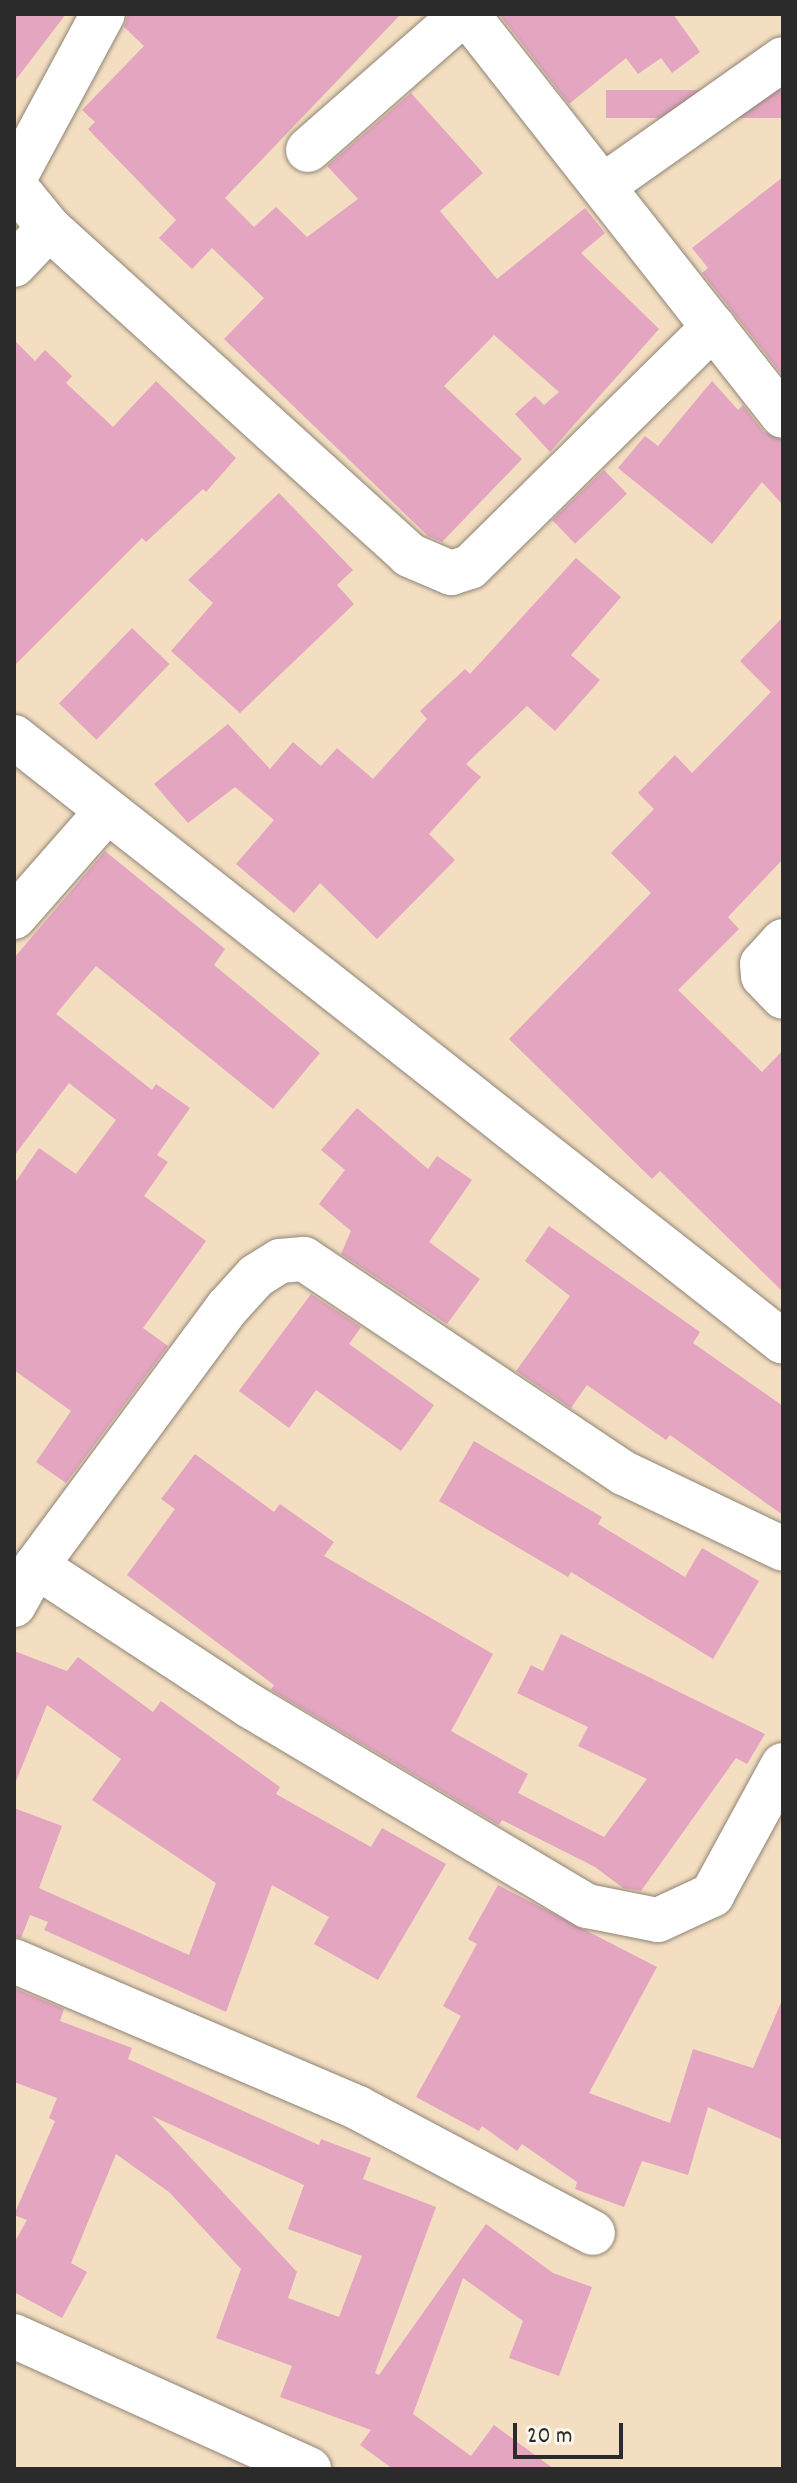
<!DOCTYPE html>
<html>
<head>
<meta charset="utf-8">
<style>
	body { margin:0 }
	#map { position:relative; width:797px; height:2483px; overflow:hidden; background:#f3dec1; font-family:Dekko,sans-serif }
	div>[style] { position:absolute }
	.building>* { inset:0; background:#e3a5c0; transform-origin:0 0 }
	.roads { filter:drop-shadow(0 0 2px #8f8476) drop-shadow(0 0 2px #8f8476) }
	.minor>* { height:44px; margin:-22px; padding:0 22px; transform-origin:22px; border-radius:22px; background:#fff }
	span { translate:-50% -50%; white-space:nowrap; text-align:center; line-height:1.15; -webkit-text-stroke:6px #fbf7ec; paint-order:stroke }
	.frame { position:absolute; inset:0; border:16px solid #2b2b2b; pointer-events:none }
	.scale { position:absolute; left:513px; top:2423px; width:110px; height:36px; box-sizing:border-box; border:4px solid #2b2b2b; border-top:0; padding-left:10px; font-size:24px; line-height:28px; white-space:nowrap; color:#2b2b2b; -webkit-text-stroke:6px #fbf7ec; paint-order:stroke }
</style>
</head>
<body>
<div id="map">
	<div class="building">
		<div style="clip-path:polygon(14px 14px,66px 14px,14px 82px)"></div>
		<div style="clip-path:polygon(128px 14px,401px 14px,225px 198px,254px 227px,276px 207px,307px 237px,358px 199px,327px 166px,411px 93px,483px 173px,440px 211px,497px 279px,585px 208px,605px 233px,581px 253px,659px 329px,550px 452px,515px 414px,535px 396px,544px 405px,559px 392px,494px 335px,444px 386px,522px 459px,442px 542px,428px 536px,224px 339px,264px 298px,212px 248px,192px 269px,159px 238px,176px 220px,88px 129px,95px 122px,82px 110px,144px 46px,124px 27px)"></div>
		<div style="clip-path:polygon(499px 14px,673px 14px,700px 52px,672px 73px,661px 58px,638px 74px,626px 58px,569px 104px)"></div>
		<div style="left:783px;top:90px;width:28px;height:177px;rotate:90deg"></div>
		<div style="clip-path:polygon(783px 177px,783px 376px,702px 273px,708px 268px,692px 248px)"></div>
		<div style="clip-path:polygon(14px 340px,35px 361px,45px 350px,72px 376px,66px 383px,113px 427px,156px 381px,236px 458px,206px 492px,203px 489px,146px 542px,142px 538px,14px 666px)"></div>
		<div style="clip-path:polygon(712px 381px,738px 410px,743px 405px,764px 432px,783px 440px,783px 505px,762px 482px,712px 544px,618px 468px,645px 436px,658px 446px)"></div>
		<div style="left:604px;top:470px;width:33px;height:72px;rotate:46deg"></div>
		<div style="clip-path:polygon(279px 493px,353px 570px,337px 585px,354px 604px,240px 713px,171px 651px,213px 603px,188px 580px)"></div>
		<div style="clip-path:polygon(576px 558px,621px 597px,571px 655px,600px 680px,555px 731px,527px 706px,466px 764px,481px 777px,429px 834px,455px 860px,377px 939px,320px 883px,294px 913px,236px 864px,274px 820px,235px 787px,188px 823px,154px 784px,228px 724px,270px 769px,293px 742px,321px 766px,337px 748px,373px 779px,427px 719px,420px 711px,465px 669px,470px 674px)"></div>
		<div style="clip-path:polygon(783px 617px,783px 859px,728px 917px,739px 929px,678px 990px,762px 1072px,783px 1050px,783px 1292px,660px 1171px,652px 1179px,509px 1039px,651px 893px,611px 853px,654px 809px,638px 793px,675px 755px,692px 773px,771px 692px,740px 661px)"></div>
		<div style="left:132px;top:628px;width:52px;height:105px;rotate:44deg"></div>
		<div style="clip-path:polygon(105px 851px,225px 949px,214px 965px,320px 1053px,273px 1109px,96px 966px,56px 1014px,152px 1090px,156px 1084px,190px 1108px,157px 1155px,168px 1162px,144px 1196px,206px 1241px,143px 1328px,168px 1346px,66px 1483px,36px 1462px,71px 1411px,14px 1370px,14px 1184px,39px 1148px,76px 1174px,116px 1120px,69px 1083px,14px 1156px,14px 958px)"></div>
		<div style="clip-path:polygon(357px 1108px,428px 1169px,437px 1156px,472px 1180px,429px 1242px,480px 1279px,447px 1324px,341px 1254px,351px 1231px,319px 1204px,345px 1170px,321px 1150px)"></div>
		<div style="clip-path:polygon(549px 1226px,700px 1332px,693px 1343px,783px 1406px,783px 1515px,670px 1435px,666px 1440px,587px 1385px,571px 1408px,516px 1371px,570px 1296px,525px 1261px)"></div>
		<div style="clip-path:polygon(311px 1294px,361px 1327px,349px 1344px,434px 1405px,401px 1451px,316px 1390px,289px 1428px,239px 1391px)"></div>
		<div style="clip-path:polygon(474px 1441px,602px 1517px,598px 1524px,685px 1577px,702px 1548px,759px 1581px,713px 1659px,571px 1572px,568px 1577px,439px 1501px)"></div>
		<div style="clip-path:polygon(195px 1454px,274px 1512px,280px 1504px,334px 1542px,324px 1556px,493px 1654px,451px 1731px,528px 1774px,518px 1793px,604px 1837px,647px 1779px,578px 1746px,588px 1727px,517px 1693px,531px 1665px,543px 1671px,561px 1634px,765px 1734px,747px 1764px,736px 1758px,641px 1891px,623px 1888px,595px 1867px,502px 1820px,499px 1825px,271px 1690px,274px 1685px,127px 1575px,175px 1509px,161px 1499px)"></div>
		<div style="clip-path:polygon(14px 1651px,67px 1671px,78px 1657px,153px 1712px,161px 1701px,280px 1787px,276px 1794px,371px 1847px,382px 1828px,446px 1864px,378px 1980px,314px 1944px,329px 1917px,272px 1885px,226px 2012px,44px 1930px,48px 1922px,30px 1915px,21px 1938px,14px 1936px,14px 1808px,62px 1826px,39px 1888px,189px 1955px,216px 1883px,92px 1800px,121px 1759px,47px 1705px,14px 1786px)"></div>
		<div style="clip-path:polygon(498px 1885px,657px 1967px,589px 2093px,670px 2123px,693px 2049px,753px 2068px,783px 1998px,783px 2140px,708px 2107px,688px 2175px,642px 2161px,624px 2207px,575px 2189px,577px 2182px,522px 2144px,517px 2151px,482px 2126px,479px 2131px,416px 2097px,461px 2016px,443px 2006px,477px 1944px,468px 1939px)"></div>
		<div style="clip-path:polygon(evenodd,14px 1988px,64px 2009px,60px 2021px,132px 2048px,128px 2059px,319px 2145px,321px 2139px,371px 2158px,363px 2179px,436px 2207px,375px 2373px,379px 2375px,486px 2224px,553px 2273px,592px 2287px,559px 2376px,509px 2358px,523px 2321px,463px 2278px,413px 2414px,471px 2456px,494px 2425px,554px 2469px,393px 2469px,360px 2445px,371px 2430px,280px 2397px,292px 2366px,216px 2338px,241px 2269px,169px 2192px,116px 2154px,71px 2263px,87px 2272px,62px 2318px,14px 2292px,14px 2243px,27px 2220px,14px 2215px,55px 2121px,49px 2118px,57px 2098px,14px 2082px,14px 1988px,152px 2116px,304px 2185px,288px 2229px,362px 2256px,339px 2317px,288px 2298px,297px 2272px,152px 2116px)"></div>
	</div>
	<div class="roads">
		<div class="minor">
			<div style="left:467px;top:14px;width:511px;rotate:51.83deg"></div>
			<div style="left:308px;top:150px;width:206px;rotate:-41.3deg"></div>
			<div style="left:14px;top:179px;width:187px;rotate:-61.7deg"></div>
			<div style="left:14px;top:185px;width:55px;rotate:50.9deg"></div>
			<div style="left:49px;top:228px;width:486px;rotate:42.2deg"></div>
			<div style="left:409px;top:555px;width:46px;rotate:23.2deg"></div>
			<div style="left:451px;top:573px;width:20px;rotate:-18deg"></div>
			<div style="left:470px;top:567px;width:342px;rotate:-44.6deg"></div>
			<div style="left:603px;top:186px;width:220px;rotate:-35.2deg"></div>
			<div style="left:14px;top:265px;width:51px;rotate:-46.6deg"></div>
			<div style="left:14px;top:737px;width:978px;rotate:38.19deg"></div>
			<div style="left:14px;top:917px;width:141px;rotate:-48.7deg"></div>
			<div style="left:783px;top:941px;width:31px;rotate:132deg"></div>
			<div style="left:762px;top:964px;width:12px;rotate:85deg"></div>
			<div style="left:763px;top:976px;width:29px;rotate:46deg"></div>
			<div style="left:36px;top:1566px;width:256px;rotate:33.2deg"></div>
			<div style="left:250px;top:1706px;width:392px;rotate:30.7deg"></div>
			<div style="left:587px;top:1906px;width:72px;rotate:11.2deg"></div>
			<div style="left:658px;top:1920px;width:60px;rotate:-24.8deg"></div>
			<div style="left:712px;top:1895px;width:148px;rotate:-61.4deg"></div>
			<div style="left:14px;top:1605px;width:45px;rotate:-60.6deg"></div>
			<div style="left:36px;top:1566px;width:321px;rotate:-53.5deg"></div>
			<div style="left:227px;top:1308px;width:43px;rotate:-47.8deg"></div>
			<div style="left:256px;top:1276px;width:28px;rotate:-32deg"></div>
			<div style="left:280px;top:1261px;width:24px;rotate:-5deg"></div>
			<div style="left:304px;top:1259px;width:385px;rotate:33.8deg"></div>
			<div style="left:624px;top:1473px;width:176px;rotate:25.5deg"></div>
			<div style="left:14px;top:1961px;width:374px;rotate:23.1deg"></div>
			<div style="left:358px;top:2108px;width:266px;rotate:28deg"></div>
			<div style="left:14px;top:2336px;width:324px;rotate:24.3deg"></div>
		</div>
	</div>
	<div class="frame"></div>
	<div class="scale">20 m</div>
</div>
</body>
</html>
